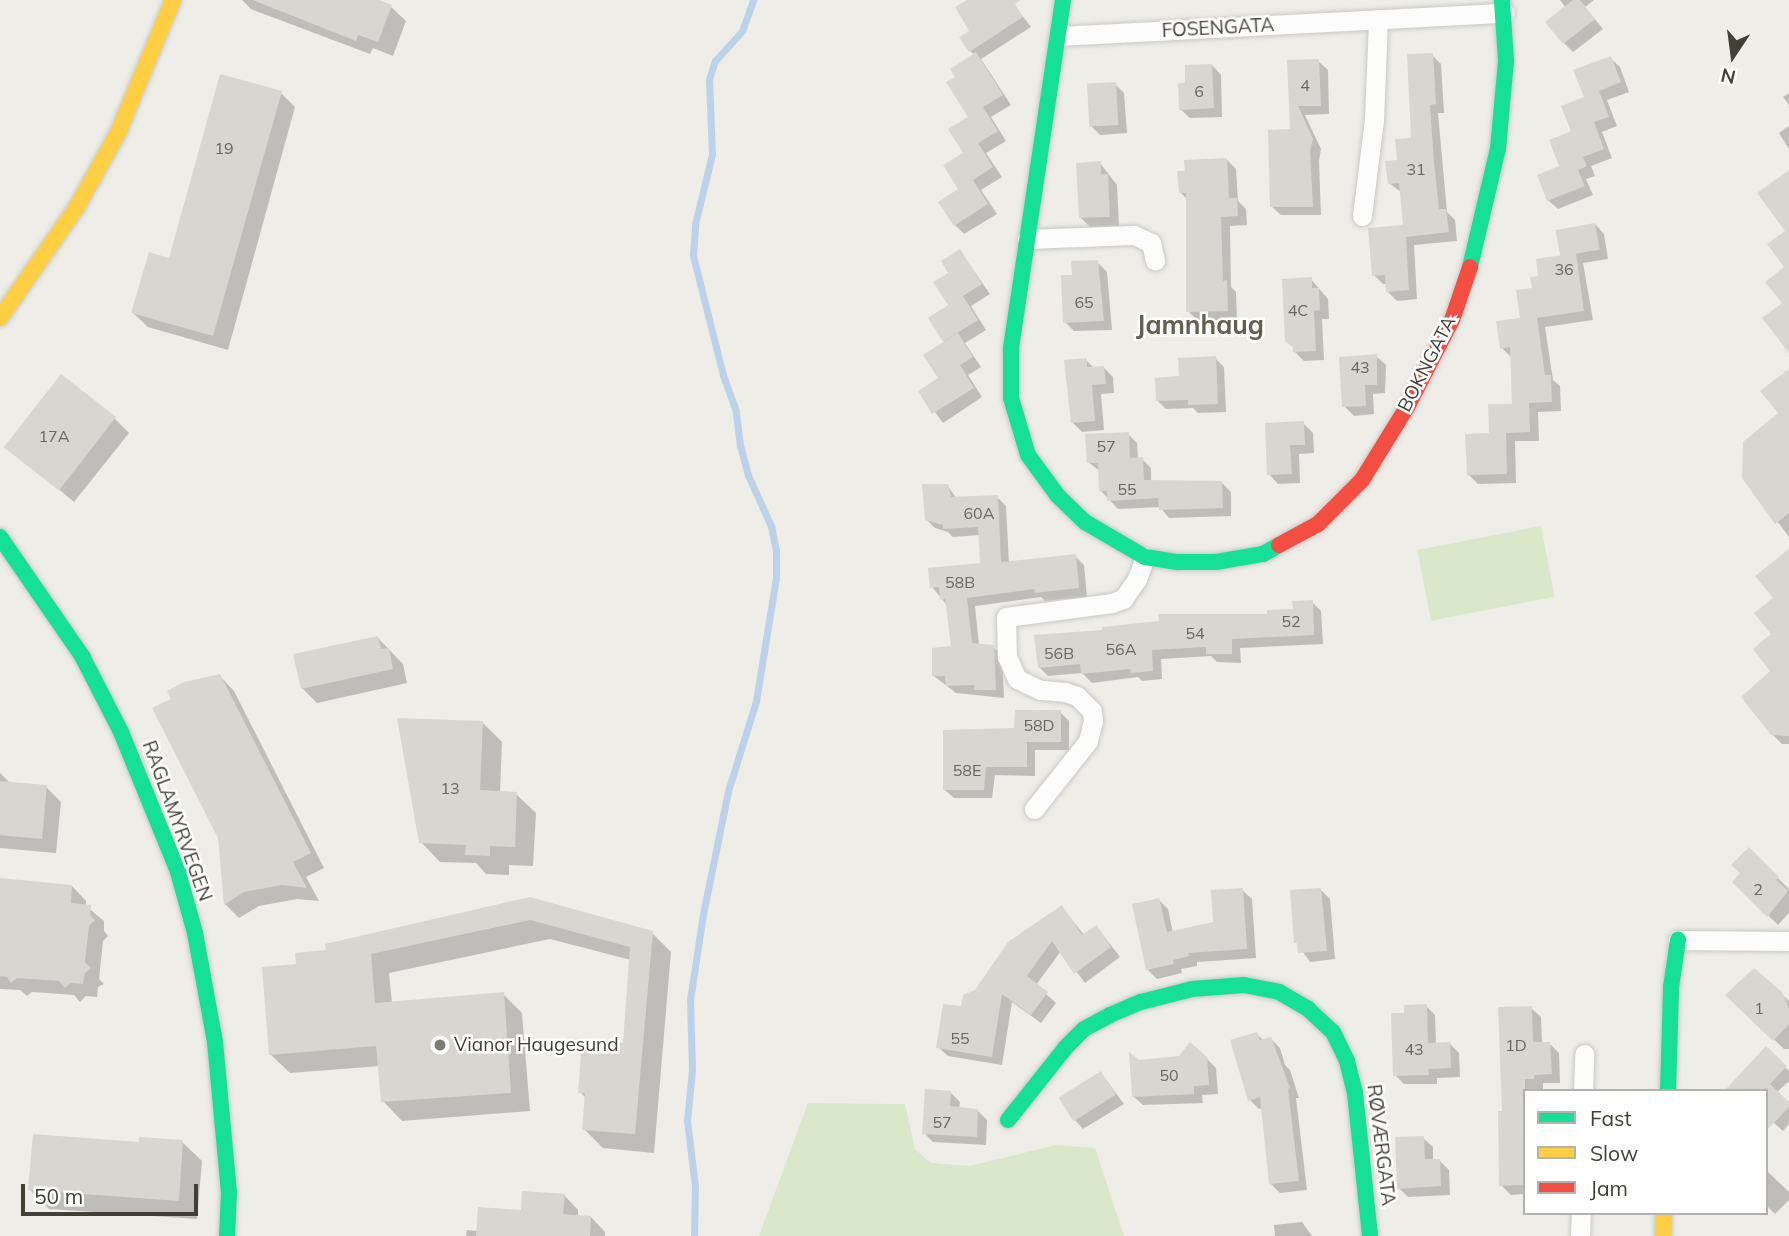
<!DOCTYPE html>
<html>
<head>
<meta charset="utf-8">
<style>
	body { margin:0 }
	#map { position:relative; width:1789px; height:1236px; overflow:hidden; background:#eeede8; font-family:Mulish,sans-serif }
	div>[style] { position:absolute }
	.green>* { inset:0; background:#d9e8c9; transform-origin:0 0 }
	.shadow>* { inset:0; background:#0003 }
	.stream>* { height:7px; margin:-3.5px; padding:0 3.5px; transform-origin:3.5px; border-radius:3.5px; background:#bbd2ea }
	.building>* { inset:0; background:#d8d6d0; transform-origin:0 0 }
	.roads { filter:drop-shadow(0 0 2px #cac9c4) drop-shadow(0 0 2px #cac9c4) }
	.street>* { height:19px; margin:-9.5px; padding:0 9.5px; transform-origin:9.5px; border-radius:9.5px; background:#fcfcfc }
	.fast>* { height:16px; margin:-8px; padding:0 8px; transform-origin:8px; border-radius:8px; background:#16e098 }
	.slow>* { height:16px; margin:-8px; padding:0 8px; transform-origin:8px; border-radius:8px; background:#ffcf43 }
	.jam>* { height:16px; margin:-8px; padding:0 8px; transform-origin:8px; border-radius:8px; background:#f24e42 }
	.dots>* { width:19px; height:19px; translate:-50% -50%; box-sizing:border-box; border:4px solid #fff; border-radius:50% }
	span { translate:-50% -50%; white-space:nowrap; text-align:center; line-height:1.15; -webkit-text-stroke:5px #fff; paint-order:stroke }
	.number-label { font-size:16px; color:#69665c }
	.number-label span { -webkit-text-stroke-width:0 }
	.street-label { font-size:19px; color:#433f35 }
	.poi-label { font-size:19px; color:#433f35 }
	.left { translate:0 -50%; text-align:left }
	.district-label { font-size:26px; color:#655e4d; font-weight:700 }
	.legend { position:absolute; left:1523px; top:1089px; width:245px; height:126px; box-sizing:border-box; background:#fff; border:2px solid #b4b2ae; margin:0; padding:9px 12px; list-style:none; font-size:21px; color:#433f35 }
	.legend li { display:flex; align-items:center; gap:14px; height:35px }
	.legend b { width:35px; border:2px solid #b4b2ae }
	.north { position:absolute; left:1698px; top:21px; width:70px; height:70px; -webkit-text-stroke:5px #fff; paint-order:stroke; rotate:193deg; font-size:19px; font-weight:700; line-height:28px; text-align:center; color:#433f35 }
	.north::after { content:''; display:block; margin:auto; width:24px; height:32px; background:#433f35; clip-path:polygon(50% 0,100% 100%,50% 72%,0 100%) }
	.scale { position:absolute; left:21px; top:1184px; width:177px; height:32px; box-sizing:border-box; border:4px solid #433f35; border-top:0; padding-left:9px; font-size:21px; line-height:24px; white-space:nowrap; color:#433f35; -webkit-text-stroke:5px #fff; paint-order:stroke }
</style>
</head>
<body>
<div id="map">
	<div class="green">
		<div style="left:1541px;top:526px;width:72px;height:126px;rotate:79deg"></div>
		<div style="clip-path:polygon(808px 1103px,905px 1104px,915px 1149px,931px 1163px,970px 1166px,1056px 1145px,1095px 1148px,1124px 1236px,759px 1236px)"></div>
	</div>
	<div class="shadow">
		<div style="clip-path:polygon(242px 0,374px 0,391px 7px,406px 21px,393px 56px,373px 48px,370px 54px,251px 9px)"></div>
		<div style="clip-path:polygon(970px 0,999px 0,1014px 5px,1031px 27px,981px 59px,1011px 105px,991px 117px,1006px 141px,986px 153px,1002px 177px,981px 190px,997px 214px,964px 234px,955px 225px,970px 117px,957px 77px,975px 55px,970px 51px)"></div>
		<div style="clip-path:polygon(1560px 0,1594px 0,1585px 7px,1603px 29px,1573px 52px,1564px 43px,1566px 8px)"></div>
		<div style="clip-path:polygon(1432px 55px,1441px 64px,1444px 113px,1438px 113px,1447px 212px,1455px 220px,1457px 241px,1414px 245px,1417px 299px,1397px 301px,1388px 292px,1387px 284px,1383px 284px,1374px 275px,1405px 227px,1401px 192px,1389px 183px,1413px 139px)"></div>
		<div style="clip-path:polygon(1610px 58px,1620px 67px,1629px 92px,1607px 100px,1617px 126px,1602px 132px,1612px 158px,1591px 166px,1595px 176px,1586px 179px,1593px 195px,1558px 209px,1548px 200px,1586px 98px)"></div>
		<div style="clip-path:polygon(1318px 61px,1328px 70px,1329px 114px,1305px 115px,1321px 149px,1319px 161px,1321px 215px,1281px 215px,1271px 206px,1291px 131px,1289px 62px)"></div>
		<div style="clip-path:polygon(1212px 65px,1221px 75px,1222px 117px,1190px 118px,1180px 109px,1187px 85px)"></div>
		<div style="clip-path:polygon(1115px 84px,1124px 93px,1127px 133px,1100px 135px,1090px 125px)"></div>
		<div style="clip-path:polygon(281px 93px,295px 107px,228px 350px,148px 327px,133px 313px)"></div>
		<div style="clip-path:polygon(1789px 93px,1789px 105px,1783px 97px)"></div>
		<div style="clip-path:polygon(1789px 126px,1789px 149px,1779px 133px)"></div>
		<div style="clip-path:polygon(1227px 160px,1236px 169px,1238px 201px,1246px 209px,1247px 225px,1230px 226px,1231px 287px,1236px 292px,1237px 319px,1198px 321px,1188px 311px,1187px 199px,1180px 192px)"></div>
		<div style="clip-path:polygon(1100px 163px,1117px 185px,1119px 226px,1090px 227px,1081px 218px)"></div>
		<div style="clip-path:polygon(1595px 224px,1604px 234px,1608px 259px,1583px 263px,1593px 320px,1545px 327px,1553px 380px,1560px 386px,1561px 411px,1538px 412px,1539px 441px,1515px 441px,1516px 483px,1478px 484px,1468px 474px,1491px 435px,1513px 405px,1512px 358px,1502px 348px,1522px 319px,1540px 277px)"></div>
		<div style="clip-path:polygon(960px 251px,990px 294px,971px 306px,986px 330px,965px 343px,981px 367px,968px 375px,982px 397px,943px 423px,920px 392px,940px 379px,949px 304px,936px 282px,950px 273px)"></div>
		<div style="clip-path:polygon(1097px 262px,1107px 272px,1112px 330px,1074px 331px,1065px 322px,1074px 276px)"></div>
		<div style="clip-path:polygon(1311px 279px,1328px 299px,1329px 319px,1322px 319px,1324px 360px,1304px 361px,1295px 352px)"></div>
		<div style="clip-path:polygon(1376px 356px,1386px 365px,1385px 393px,1373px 394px,1374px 414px,1354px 416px,1344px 406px)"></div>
		<div style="clip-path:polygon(1215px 358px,1224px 367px,1226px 412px,1198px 413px,1193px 408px,1166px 409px,1157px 400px)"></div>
		<div style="clip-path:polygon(1086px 360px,1094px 368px,1104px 368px,1113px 377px,1114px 393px,1101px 394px,1104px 430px,1082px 432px,1072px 422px)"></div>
		<div style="clip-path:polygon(1789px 371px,1789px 537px,1744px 477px,1780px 414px)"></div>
		<div style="clip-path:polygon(114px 418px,129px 433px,74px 502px,7px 446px)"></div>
		<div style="clip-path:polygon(1303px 423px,1313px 433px,1314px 453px,1299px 454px,1300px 483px,1278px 484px,1269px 474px)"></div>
		<div style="clip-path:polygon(1128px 434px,1137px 443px,1138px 459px,1142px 459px,1151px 468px,1151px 482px,1222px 483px,1231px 492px,1231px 516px,1169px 518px,1160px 507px,1118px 509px,1101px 491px,1100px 471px,1088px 462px)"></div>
		<div style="clip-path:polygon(947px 485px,957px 499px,997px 497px,1006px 506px,1009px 563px,1075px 556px,1084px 565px,1087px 597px,1045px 601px,1041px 597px,975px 606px,979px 645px,993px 647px,1002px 655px,1004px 698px,956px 693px,934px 676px,953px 648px,947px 605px,932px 587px,982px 564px,980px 535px,953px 537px,948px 532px,935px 528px,926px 519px)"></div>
		<div style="clip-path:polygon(1789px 555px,1789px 744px,1782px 744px,1772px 734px,1774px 634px,1775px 598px)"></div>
		<div style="clip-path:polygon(1312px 602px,1321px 611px,1323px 644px,1240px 648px,1241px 663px,1217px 662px,1211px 656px,1161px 659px,1162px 679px,1142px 681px,1138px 677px,1092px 683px,1082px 673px,1048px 676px,1039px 667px,1294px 610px)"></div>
		<div style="clip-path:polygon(378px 638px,403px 664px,407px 683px,317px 703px,302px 688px)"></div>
		<div style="clip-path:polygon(220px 676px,234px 691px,324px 868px,306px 877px,319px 901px,297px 899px,259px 906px,239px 918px,225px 904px)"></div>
		<div style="clip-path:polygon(1060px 712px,1069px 721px,1069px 750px,1035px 750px,1035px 776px,995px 775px,992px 798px,954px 798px,945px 790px,1016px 730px)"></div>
		<div style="clip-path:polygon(483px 723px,502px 742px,500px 793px,516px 794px,536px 813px,533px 866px,509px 865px,509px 875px,486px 874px,476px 863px,440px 862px,421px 842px)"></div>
		<div style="clip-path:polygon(0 773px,11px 784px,46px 787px,61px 802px,56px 853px,0 848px)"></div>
		<div style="clip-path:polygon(1749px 850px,1789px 889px,1789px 913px,1778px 925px,1734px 882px,1742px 874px)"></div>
		<div style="clip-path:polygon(0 880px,72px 886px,86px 901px,86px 906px,104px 921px,104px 931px,108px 936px,103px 941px,99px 979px,104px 984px,98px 987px,97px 997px,86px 996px,80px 1002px,74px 995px,32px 992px,27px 996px,20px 990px,0 989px)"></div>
		<div style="clip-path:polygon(1242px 890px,1252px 899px,1256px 958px,1197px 962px,1197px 966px,1181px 969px,1182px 973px,1157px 979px,1148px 970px,1159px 900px,1168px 909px,1173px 933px,1215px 924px)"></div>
		<div style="clip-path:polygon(1321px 890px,1330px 899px,1335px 959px,1310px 962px,1296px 942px)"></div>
		<div style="clip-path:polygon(530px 899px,652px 933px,671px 952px,654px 1153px,603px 1148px,584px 1129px,587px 1099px,580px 1092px,624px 1045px,631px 960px,550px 939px,389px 973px,392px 1003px,503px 994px,522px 1013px,530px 1111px,402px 1121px,383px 1101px,380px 1066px,290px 1073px,270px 1054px,298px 966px,328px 952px)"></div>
		<div style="clip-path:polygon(1062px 907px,1084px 935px,1097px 927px,1120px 957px,1085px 983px,1061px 951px,1036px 985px,1056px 1003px,1041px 1023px,1012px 1002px,1002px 1065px,948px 1056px,938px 1047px,963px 1008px)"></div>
		<div style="clip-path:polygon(1754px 970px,1789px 1001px,1789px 1049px,1784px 1049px,1728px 995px)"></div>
		<div style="clip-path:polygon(1426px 1006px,1435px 1015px,1436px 1044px,1450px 1044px,1459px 1053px,1460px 1077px,1437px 1078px,1437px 1084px,1404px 1084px,1395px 1075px,1406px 1015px)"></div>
		<div style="clip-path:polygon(1531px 1008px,1541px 1017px,1542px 1044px,1550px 1044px,1559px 1053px,1560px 1083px,1543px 1083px,1543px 1091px,1525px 1091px,1525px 1194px,1511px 1195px,1501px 1185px)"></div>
		<div style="clip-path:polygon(1257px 1034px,1264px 1041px,1271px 1039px,1280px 1048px,1285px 1065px,1290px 1070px,1299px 1098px,1296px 1098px,1307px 1190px,1280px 1193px,1270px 1183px,1263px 1108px,1259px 1109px,1250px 1100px)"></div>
		<div style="clip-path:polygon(1766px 1049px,1789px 1071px,1789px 1081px,1776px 1093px,1789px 1107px,1789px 1124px,1783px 1131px,1766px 1116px,1766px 1091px,1737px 1091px)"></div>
		<div style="clip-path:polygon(1206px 1058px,1216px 1068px,1218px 1094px,1202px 1095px,1203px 1103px,1143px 1105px,1133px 1096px,1139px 1062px)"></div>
		<div style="clip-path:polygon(1101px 1073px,1124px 1104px,1083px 1129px,1074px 1119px)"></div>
		<div style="clip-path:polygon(950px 1092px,960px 1102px,959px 1109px,977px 1110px,987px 1120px,986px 1145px,933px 1142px,924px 1133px)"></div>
		<div style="clip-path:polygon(1423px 1138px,1433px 1147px,1433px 1161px,1440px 1161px,1449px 1170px,1450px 1195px,1408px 1197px,1399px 1188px)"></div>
		<div style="clip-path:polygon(182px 1142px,202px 1161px,197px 1219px,49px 1209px,30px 1190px,140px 1143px)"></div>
		<div style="clip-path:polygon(1766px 1170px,1789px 1192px,1789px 1200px,1775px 1214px,1766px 1205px)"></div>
		<div style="clip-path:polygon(564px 1195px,578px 1210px,578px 1216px,591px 1217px,605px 1232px,605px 1236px,466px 1236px,467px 1230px,478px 1231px)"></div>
		<div style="clip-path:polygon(1302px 1222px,1312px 1236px,1275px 1236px,1274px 1225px)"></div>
	</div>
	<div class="stream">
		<div style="left:694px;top:1236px;width:50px;rotate:-88.9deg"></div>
		<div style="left:695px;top:1186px;width:65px;rotate:-97deg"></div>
		<div style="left:687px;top:1121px;width:51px;rotate:-84.4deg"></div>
		<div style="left:692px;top:1070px;width:70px;rotate:-91.6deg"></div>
		<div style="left:690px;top:1000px;width:87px;rotate:-81.4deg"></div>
		<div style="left:703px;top:914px;width:126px;rotate:-78.5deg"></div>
		<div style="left:728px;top:791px;width:94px;rotate:-72.7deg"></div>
		<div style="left:756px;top:701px;width:125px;rotate:-80.8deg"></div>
		<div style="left:776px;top:578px;width:27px;rotate:-90deg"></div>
		<div style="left:776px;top:551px;width:25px;rotate:-101deg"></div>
		<div style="left:771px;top:526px;width:56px;rotate:-114.3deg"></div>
		<div style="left:748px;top:475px;width:30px;rotate:-105deg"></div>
		<div style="left:740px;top:446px;width:35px;rotate:-97deg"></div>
		<div style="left:736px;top:411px;width:38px;rotate:-110deg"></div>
		<div style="left:723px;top:375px;width:123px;rotate:-104.1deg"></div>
		<div style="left:693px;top:256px;width:32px;rotate:-86deg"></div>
		<div style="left:695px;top:224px;width:72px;rotate:-76.3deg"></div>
		<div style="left:712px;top:154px;width:75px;rotate:-92.3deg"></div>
		<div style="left:709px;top:79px;width:19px;rotate:-72deg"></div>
		<div style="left:715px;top:61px;width:40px;rotate:-48deg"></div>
		<div style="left:742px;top:31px;width:33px;rotate:-70deg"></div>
	</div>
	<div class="building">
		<div style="clip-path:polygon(253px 0,379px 0,392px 5px,378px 42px,358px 35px,356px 41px)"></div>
		<div style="clip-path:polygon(967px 0,1021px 0,1015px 4px,1023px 17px,969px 52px,959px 37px,969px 31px,955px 7px)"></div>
		<div style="clip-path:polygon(1573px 0,1580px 0,1595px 19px,1563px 44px,1545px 22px)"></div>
		<div style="clip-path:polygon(976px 52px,1003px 95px,983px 107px,998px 131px,978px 143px,993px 167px,973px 180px,988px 204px,954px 226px,938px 202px,958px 189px,943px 165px,963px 153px,948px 129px,968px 117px,946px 82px,955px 77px,950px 69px)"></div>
		<div style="clip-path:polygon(1433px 53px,1436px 104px,1430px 105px,1434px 162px,1439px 209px,1446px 209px,1449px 232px,1406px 237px,1409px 290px,1386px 292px,1385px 275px,1372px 276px,1368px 228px,1403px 225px,1399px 183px,1388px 184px,1385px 161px,1397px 160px,1395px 139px,1411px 138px,1407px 54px)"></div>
		<div style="clip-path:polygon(1611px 56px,1621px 82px,1599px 91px,1609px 117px,1594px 122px,1604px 149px,1583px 157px,1587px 166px,1578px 170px,1585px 186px,1547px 201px,1537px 175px,1559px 166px,1549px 140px,1571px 131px,1561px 106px,1584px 97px,1573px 70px)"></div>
		<div style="clip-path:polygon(1319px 59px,1321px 106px,1298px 106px,1313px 139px,1310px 151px,1313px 207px,1270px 207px,1268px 130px,1290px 129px,1287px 60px)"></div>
		<div style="clip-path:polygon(1212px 64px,1214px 108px,1179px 110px,1178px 83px,1185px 83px,1185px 65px)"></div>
		<div style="clip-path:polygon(220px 74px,282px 91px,213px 336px,131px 313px,149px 252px,169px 258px)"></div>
		<div style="left:1116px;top:82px;width:43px;height:29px;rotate:87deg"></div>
		<div style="clip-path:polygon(1227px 158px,1229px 198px,1237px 198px,1238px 216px,1221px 217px,1223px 281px,1227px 280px,1228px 311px,1186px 312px,1186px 193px,1179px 193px,1177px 171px,1185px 171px,1184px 160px)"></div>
		<div style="clip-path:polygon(1101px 161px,1101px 174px,1108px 174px,1110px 217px,1079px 218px,1076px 163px)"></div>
		<div style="clip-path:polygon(1789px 170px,1789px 353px,1762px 318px,1782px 303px,1765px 282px,1784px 267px,1767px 244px,1785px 231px,1757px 193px)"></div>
		<div style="left:1595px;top:223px;width:27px;height:40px;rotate:80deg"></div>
		<div style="clip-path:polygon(960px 249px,982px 284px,963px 296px,978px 320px,943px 342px,928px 318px,959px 298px,948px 305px,933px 282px,948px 273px,941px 261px)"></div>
		<div style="clip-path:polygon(1576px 253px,1584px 311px,1537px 318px,1545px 375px,1551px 375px,1552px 402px,1529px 403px,1530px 432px,1506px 433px,1507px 474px,1467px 475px,1465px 434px,1489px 433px,1488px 404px,1512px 404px,1510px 347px,1500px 349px,1496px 321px,1520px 318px,1516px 290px,1532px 288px,1530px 277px,1538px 276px,1536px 259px)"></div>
		<div style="clip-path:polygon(1098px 260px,1104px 321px,1063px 323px,1061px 275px,1072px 275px,1071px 261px)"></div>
		<div style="clip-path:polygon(1312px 277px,1312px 288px,1319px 288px,1320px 310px,1314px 311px,1316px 351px,1293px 352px,1293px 347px,1285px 341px,1282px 279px)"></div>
		<div style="clip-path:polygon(958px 333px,973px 357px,960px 365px,974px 388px,932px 414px,918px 391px,938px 378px,923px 355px)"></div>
		<div style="clip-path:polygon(1377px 354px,1377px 385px,1365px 385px,1366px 406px,1342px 407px,1339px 357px)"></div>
		<div style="clip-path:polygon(1216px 356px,1218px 404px,1188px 405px,1188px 400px,1156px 401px,1155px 378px,1179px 376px,1178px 358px)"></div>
		<div style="clip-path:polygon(1087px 358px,1087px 367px,1104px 366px,1106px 384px,1092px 385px,1095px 421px,1071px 423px,1064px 360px)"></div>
		<div style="clip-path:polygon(1789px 369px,1789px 513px,1775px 524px,1742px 478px,1743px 442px,1778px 413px,1760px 391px)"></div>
		<div style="left:61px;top:374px;width:70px;height:93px;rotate:38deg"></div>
		<div style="clip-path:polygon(1304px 421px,1305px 445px,1290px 445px,1292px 474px,1267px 475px,1265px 423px)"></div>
		<div style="clip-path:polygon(1129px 432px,1130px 458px,1143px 457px,1144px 480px,1222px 481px,1223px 508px,1159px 510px,1158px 498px,1107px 501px,1107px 491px,1099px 491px,1098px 463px,1087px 463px,1085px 434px)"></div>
		<div style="clip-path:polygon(922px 484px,948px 484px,951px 497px,998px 495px,1001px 562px,1076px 554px,1079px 588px,1035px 593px,1034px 589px,967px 598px,972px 643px,994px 645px,996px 690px,974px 690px,974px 685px,946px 686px,945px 676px,932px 676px,932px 648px,951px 646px,945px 599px,940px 600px,939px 587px,930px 588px,928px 568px,980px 563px,978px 527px,943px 529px,943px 525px,925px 520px)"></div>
		<div style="clip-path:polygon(1789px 549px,1789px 736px,1771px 735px,1741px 697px,1770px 671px,1753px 649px,1771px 634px,1754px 613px,1773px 598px,1755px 576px)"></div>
		<div style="clip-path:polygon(1313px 600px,1314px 635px,1232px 639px,1232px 654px,1206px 654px,1206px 647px,1152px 650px,1153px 671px,1131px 673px,1130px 669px,1081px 674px,1080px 664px,1038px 668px,1034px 635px,1102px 630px,1102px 627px,1159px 621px,1158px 614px,1267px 614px,1267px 610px,1293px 609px,1292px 601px)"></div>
		<div style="clip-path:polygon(378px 636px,381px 649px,389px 648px,393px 669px,301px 689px,293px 654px)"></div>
		<div style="clip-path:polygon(220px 674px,311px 853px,293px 862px,307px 888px,282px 885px,244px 892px,224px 905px,218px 838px,152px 708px,171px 699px,167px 691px,184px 682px)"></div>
		<div style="clip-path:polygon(1015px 710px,1061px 710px,1061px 742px,1027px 742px,1027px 767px,986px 767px,984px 790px,943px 790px,943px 730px,1014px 728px)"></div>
		<div style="clip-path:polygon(397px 718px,483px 721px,480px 790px,517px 792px,515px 847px,490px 846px,490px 856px,465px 855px,466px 845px,419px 843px)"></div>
		<div style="left:0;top:781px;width:47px;height:54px;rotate:5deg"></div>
		<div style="clip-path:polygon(1749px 847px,1779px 877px,1776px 880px,1788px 891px,1767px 917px,1732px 882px,1740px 873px,1731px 865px)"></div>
		<div style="clip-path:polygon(0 878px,72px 885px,71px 903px,91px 905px,90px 915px,95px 920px,89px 926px,85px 962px,91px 968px,85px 973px,83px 984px,71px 983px,65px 988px,59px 981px,17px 978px,11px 983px,7px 977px,0 976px)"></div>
		<div style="clip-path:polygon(1243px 888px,1247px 949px,1188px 953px,1189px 956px,1173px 960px,1174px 964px,1146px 970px,1132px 904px,1159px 898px,1167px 932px,1213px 922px,1211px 890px)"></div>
		<div style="clip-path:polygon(1321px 888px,1327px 951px,1298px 953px,1297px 943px,1294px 943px,1290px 890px)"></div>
		<div style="clip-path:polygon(530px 897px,653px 931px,635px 1134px,582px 1130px,585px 1093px,578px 1093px,582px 1040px,623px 1043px,630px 947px,530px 920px,371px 954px,375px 1003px,504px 992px,511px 1093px,381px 1102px,376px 1046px,269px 1055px,262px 967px,296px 964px,295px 953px,326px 950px,325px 944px)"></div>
		<div style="clip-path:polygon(1062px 905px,1082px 935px,1097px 925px,1111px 947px,1074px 974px,1052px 941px,1027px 976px,1048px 992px,1031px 1015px,1002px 994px,992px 1057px,936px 1048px,943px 1004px,961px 1006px,963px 995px,975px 990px,1008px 942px)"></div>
		<div style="clip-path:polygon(1754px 968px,1782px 992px,1789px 1008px,1789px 1024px,1773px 1041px,1725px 995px)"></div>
		<div style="clip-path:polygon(1427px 1004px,1428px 1043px,1450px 1042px,1451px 1068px,1428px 1069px,1429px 1075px,1393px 1076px,1391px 1013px,1404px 1013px,1404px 1005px)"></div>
		<div style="clip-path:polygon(1532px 1006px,1533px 1042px,1550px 1042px,1552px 1074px,1534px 1075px,1534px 1079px,1525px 1079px,1525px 1185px,1499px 1186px,1498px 1111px,1502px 1111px,1498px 1007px)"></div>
		<div style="clip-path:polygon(1257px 1032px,1260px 1040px,1271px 1037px,1290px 1088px,1288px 1089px,1299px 1181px,1269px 1184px,1260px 1097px,1248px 1101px,1230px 1040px)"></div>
		<div style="clip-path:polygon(1190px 1042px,1207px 1057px,1209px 1085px,1194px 1086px,1194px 1094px,1132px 1097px,1129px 1052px,1139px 1060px,1179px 1056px)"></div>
		<div style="clip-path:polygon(1766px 1046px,1787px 1066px,1770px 1084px,1789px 1102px,1789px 1107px,1766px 1131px,1766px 1087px,1763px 1091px,1724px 1091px)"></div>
		<div style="left:1101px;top:1071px;width:28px;height:50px;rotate:58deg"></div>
		<div style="clip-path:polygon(925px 1089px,951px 1091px,950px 1106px,978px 1109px,977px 1137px,922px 1134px)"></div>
		<div style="clip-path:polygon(33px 1134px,139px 1142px,139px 1137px,183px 1140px,179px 1201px,28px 1190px)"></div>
		<div style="clip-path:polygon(1424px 1136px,1425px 1159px,1440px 1159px,1441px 1186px,1397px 1189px,1395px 1137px)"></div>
		<div style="clip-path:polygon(522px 1191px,565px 1194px,563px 1214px,591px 1216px,590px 1236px,476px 1236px,478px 1207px,521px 1210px)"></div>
	</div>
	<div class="roads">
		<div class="street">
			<div style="left:1059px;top:36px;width:446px;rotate:-3deg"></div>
			<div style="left:1362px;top:216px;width:97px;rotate:-82.9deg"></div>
			<div style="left:1374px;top:120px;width:101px;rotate:-87.7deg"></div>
			<div style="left:1027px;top:239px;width:107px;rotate:-2.1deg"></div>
			<div style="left:1134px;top:235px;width:19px;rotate:25deg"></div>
			<div style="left:1151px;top:243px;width:18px;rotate:77deg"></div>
			<div style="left:1034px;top:809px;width:87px;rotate:-51.5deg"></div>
			<div style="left:1088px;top:741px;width:21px;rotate:-76deg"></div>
			<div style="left:1093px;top:721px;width:10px;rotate:-96deg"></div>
			<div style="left:1092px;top:711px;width:21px;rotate:-135deg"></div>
			<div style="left:1077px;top:696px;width:13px;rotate:-162deg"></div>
			<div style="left:1065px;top:692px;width:25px;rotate:-175deg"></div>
			<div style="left:1040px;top:690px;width:25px;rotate:-154deg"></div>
			<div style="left:1017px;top:679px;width:24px;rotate:-114deg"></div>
			<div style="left:1007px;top:657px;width:40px;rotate:-91.4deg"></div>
			<div style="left:1006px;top:617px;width:107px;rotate:-7.5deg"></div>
			<div style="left:1112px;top:603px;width:12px;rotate:-20deg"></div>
			<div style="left:1123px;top:599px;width:24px;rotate:-55deg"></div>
			<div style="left:1137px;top:579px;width:23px;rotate:-70deg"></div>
			<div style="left:1678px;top:940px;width:111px;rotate:0.5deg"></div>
			<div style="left:1583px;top:1091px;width:37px;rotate:-88deg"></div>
			<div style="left:1580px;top:1236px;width:23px;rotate:-88deg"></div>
		</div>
		<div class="fast">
			<div style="left:1063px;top:0;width:354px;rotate:98.5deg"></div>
			<div style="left:1011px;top:350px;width:48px;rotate:90deg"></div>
			<div style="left:1011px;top:398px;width:59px;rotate:73.4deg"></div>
			<div style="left:1028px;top:455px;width:51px;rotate:53.8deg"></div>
			<div style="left:1058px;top:496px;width:37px;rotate:44deg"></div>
			<div style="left:1085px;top:522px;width:69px;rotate:30.3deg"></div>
			<div style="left:1145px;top:557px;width:33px;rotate:9deg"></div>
			<div style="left:1178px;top:562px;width:38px"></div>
			<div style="left:1216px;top:562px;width:48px;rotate:-9.7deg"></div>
			<div style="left:1263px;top:554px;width:18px;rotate:-29deg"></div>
			<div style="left:1470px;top:267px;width:121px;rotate:-76.7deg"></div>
			<div style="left:1498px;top:149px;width:88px;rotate:-84.8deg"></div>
			<div style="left:1506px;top:61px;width:61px;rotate:-93.8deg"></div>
			<div style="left:0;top:537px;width:145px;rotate:55.4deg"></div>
			<div style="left:82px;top:656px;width:85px;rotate:62.8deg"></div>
			<div style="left:121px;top:732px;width:151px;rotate:67.8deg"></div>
			<div style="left:178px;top:872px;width:63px;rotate:74.4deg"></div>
			<div style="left:195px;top:933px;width:111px;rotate:79.6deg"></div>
			<div style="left:215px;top:1042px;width:151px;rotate:84.7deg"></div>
			<div style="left:229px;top:1192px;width:44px;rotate:92.6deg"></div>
			<div style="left:1668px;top:1091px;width:104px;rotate:-88.3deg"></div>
			<div style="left:1671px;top:987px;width:48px;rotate:-81.5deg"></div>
			<div style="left:1008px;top:1120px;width:93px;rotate:-51.5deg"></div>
			<div style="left:1066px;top:1047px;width:25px;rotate:-45deg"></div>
			<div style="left:1084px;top:1029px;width:30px;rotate:-28deg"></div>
			<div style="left:1110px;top:1015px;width:34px;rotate:-23deg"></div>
			<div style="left:1141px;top:1002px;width:53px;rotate:-14.3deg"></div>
			<div style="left:1192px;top:989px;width:52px;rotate:-4.4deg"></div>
			<div style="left:1244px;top:985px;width:36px;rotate:11deg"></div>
			<div style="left:1279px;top:992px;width:34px;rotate:30deg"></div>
			<div style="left:1308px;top:1009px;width:34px;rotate:43deg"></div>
			<div style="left:1333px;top:1032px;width:32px;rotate:64deg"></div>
			<div style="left:1347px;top:1061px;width:33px;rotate:76deg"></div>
			<div style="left:1355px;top:1093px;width:144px;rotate:84deg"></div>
		</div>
		<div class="slow">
			<div style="left:0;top:318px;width:135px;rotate:-55.3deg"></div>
			<div style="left:77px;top:207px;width:87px;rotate:-61.1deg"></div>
			<div style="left:119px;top:131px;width:142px;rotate:-67.6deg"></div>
			<div style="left:1663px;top:1236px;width:23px;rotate:-88deg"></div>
		</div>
		<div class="jam">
			<div style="left:1279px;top:545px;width:44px;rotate:-28.3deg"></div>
			<div style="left:1318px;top:524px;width:62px;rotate:-45deg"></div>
			<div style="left:1362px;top:480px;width:86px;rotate:-58.3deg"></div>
			<div style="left:1407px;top:407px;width:98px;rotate:-62.7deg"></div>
			<div style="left:1452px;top:320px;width:56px;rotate:-71.2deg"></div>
		</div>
	</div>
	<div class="dots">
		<div style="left:440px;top:1045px;background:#7f7c74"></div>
	</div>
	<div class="number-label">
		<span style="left:1305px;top:85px">4</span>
		<span style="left:1199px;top:91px">6</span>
		<span style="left:224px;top:148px">19</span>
		<span style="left:1416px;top:169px">31</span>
		<span style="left:1564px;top:269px">36</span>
		<span style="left:1084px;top:302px">65</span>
		<span style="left:1298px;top:310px">4C</span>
		<span style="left:1360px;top:367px">43</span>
		<span style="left:54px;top:436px">17A</span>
		<span style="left:1106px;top:446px">57</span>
		<span style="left:1127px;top:489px">55</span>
		<span style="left:979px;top:513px">60A</span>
		<span style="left:960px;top:582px">58B</span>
		<span style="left:1291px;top:621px">52</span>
		<span style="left:1195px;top:633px">54</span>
		<span style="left:1121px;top:649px">56A</span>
		<span style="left:1059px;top:653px">56B</span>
		<span style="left:1039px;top:725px">58D</span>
		<span style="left:967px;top:770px">58E</span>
		<span style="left:450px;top:788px">13</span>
		<span style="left:1758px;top:889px">2</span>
		<span style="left:1759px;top:1008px">1</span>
		<span style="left:960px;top:1038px">55</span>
		<span style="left:1516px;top:1045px">1D</span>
		<span style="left:1414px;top:1049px">43</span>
		<span style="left:1169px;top:1075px">50</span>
		<span style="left:942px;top:1122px">57</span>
	</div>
	<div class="street-label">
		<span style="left:1218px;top:28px;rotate:-3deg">FOSENGATA</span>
		<span style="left:1427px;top:364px;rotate:-63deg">BOKNGATA</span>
		<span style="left:177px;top:821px;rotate:70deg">RAGLAMYRVEGEN</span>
		<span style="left:1381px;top:1145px;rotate:83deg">RØVÆRGATA</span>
	</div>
	<div class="poi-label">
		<span class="left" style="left:454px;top:1045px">Vianor Haugesund</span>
	</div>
	<div class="district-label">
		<span style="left:1200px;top:325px">Jamnhaug</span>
	</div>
	<ul class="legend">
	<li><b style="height:9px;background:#16e098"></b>Fast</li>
	<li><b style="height:9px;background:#ffcf43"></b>Slow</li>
	<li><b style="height:9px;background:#f24e42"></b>Jam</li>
	</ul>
	<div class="north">N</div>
	<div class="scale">50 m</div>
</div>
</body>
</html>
